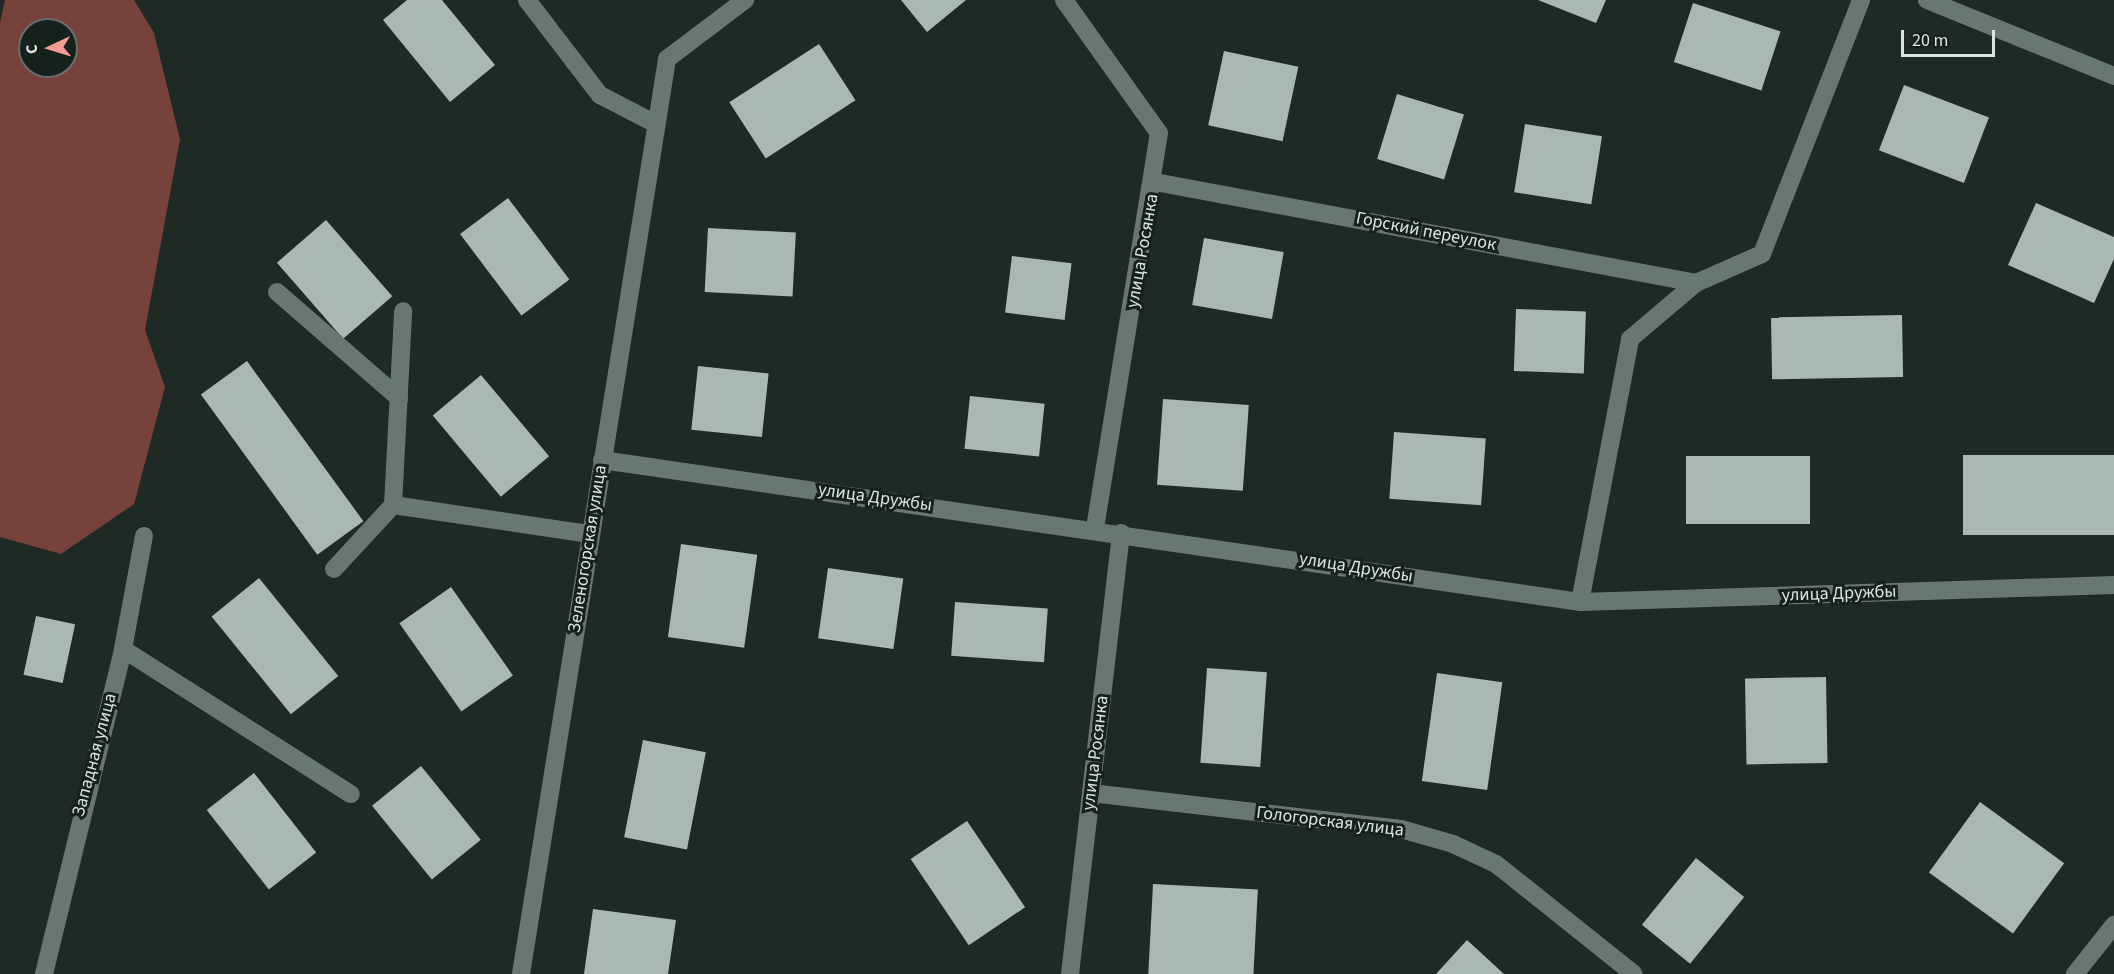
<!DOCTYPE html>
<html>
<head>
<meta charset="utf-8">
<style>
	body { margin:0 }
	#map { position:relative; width:2114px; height:974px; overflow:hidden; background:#1f2a25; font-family:"Source Sans 3",sans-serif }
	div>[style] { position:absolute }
	.forest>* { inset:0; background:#78423c }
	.building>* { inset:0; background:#aab8b1; transform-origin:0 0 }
	.minor>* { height:18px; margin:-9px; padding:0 9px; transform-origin:9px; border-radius:9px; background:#6a7771 }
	span { translate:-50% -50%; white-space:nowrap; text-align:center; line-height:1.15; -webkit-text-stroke:6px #16211c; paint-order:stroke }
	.street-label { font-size:18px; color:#dde4e1 }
	.north { position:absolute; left:18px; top:18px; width:60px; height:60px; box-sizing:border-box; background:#16211c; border:2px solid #666f6b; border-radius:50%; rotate:266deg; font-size:16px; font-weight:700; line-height:24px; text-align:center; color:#dde4e1 }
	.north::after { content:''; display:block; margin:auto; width:21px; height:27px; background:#f59c91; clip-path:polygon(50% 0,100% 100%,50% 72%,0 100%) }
	.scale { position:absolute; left:1901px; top:30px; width:94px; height:27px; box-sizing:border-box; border:3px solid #dde4e1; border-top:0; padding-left:8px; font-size:18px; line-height:21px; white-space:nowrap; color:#dde4e1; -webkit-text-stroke:4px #16211c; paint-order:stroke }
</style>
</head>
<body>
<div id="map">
	<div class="forest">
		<div style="clip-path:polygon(evenodd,5px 0,134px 0,154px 33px,180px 139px,145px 330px,165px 387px,134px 504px,61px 554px,0 537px,0 23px,5px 0,30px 30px,66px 30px,66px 66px,30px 66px,30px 30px)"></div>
	</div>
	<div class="building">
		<div style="clip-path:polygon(407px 0,442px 0,495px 65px,450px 102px,383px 20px)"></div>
		<div style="clip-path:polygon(901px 0,966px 0,927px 32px)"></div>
		<div style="clip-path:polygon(1538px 0,1606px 0,1596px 23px)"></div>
		<div style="left:1693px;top:3px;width:92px;height:62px;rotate:18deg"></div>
		<div style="left:819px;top:44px;width:67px;height:107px;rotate:57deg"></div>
		<div style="left:1224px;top:51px;width:76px;height:76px;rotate:12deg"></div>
		<div style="left:1904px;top:85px;width:91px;height:70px;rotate:21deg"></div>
		<div style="left:1397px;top:94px;width:70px;height:68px;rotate:17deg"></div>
		<div style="left:1525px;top:124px;width:78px;height:69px;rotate:9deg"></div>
		<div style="left:508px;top:198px;width:102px;height:60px;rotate:53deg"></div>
		<div style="clip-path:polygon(2036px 203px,2114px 237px,2114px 259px,2094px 303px,2008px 265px)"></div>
		<div style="left:326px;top:220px;width:101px;height:65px;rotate:49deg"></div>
		<div style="left:708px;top:228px;width:88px;height:64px;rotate:3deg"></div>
		<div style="left:1204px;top:238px;width:81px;height:68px;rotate:10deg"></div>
		<div style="left:1012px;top:256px;width:60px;height:57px;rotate:7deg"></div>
		<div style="left:1516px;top:309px;width:70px;height:62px;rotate:2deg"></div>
		<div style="left:1902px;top:315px;width:62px;height:131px;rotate:89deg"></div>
		<div style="left:247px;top:361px;width:198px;height:57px;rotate:54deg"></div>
		<div style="left:698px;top:366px;width:71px;height:64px;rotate:6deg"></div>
		<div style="left:481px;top:375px;width:106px;height:63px;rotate:50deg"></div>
		<div style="left:970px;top:396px;width:75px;height:53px;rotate:6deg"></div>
		<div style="left:1163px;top:399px;width:86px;height:86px;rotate:4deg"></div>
		<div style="left:1394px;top:432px;width:92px;height:67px;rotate:4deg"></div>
		<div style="left:2114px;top:455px;width:80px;height:151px;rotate:90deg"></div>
		<div style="left:1686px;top:456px;width:124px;height:68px"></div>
		<div style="left:681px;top:544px;width:77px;height:94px;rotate:8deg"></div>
		<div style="left:828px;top:568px;width:76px;height:71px;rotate:8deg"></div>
		<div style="left:259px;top:578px;width:126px;height:61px;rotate:51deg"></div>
		<div style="left:451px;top:587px;width:108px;height:63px;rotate:55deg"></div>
		<div style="left:955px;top:602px;width:93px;height:54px;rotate:4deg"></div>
		<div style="left:36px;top:616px;width:40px;height:60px;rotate:12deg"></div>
		<div style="left:1207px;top:668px;width:60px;height:95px;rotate:4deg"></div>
		<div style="left:1437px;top:673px;width:66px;height:109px;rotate:8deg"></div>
		<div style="left:1826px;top:677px;width:86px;height:81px;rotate:89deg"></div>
		<div style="left:643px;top:740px;width:64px;height:99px;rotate:11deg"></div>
		<div style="left:421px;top:766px;width:95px;height:63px;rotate:51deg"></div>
		<div style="left:254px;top:773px;width:101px;height:60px;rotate:52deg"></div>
		<div style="left:1980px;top:802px;width:104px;height:87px;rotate:36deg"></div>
		<div style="left:967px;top:821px;width:104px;height:68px;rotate:56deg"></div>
		<div style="left:1696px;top:858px;width:62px;height:86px;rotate:39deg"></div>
		<div style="left:1153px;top:884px;width:105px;height:90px;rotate:3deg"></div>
		<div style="clip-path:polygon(593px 909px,676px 920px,668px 974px,584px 974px)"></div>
		<div style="clip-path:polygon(1467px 940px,1504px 974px,1436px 974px)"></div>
	</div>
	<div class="minor">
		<div style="left:527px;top:0;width:120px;rotate:52.5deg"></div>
		<div style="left:600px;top:95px;width:63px;rotate:27.4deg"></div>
		<div style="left:1064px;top:0;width:163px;rotate:54.5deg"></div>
		<div style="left:1159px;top:133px;width:401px;rotate:99.2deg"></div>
		<div style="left:1927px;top:0;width:202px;rotate:22.1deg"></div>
		<div style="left:1155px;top:182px;width:550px;rotate:10.57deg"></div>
		<div style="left:277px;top:292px;width:162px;rotate:41deg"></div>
		<div style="left:602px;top:460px;width:988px;rotate:8.26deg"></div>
		<div style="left:1580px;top:602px;width:534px;rotate:-1.82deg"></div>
		<div style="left:393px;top:505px;width:194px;rotate:-87deg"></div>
		<div style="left:334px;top:569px;width:87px;rotate:-47.3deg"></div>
		<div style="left:393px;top:505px;width:199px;rotate:8.4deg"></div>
		<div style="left:1580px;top:602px;width:268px;rotate:-79.2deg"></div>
		<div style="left:1630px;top:339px;width:87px;rotate:-40.3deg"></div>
		<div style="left:1696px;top:283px;width:72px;rotate:-23.7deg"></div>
		<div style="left:1762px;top:254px;width:273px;rotate:-68.7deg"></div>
		<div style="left:123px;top:649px;width:270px;rotate:32.5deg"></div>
		<div style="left:1091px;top:793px;width:312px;rotate:6.6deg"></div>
		<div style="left:1401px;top:829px;width:54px;rotate:16.1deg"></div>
		<div style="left:1453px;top:844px;width:47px;rotate:24.9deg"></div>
		<div style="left:1496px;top:864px;width:176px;rotate:38.6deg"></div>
		<div style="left:44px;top:974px;width:334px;rotate:-76.3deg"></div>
		<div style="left:123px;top:649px;width:115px;rotate:-79.5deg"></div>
		<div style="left:521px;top:974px;width:927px;rotate:-80.93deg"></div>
		<div style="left:667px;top:59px;width:98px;rotate:-37.1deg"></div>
		<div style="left:1070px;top:974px;width:444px;rotate:-83.4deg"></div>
		<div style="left:2075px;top:974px;width:63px;rotate:-51.5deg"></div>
	</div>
	<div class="street-label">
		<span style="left:1426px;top:232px;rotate:11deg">Горский переулок</span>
		<span style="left:1143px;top:251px;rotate:-80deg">улица Росянка</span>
		<span style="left:875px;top:498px;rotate:8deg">улица Дружбы</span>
		<span style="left:588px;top:549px;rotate:-81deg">Зеленогорская улица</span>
		<span style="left:1356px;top:568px;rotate:9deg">улица Дружбы</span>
		<span style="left:1839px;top:594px;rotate:-2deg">улица Дружбы</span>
		<span style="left:1096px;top:753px;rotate:-83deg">улица Росянка</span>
		<span style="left:95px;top:755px;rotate:-75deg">Западная улица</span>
		<span style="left:1330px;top:822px;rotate:7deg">Гологорская улица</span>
	</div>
	<div class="north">С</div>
	<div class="scale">20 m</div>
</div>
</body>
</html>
